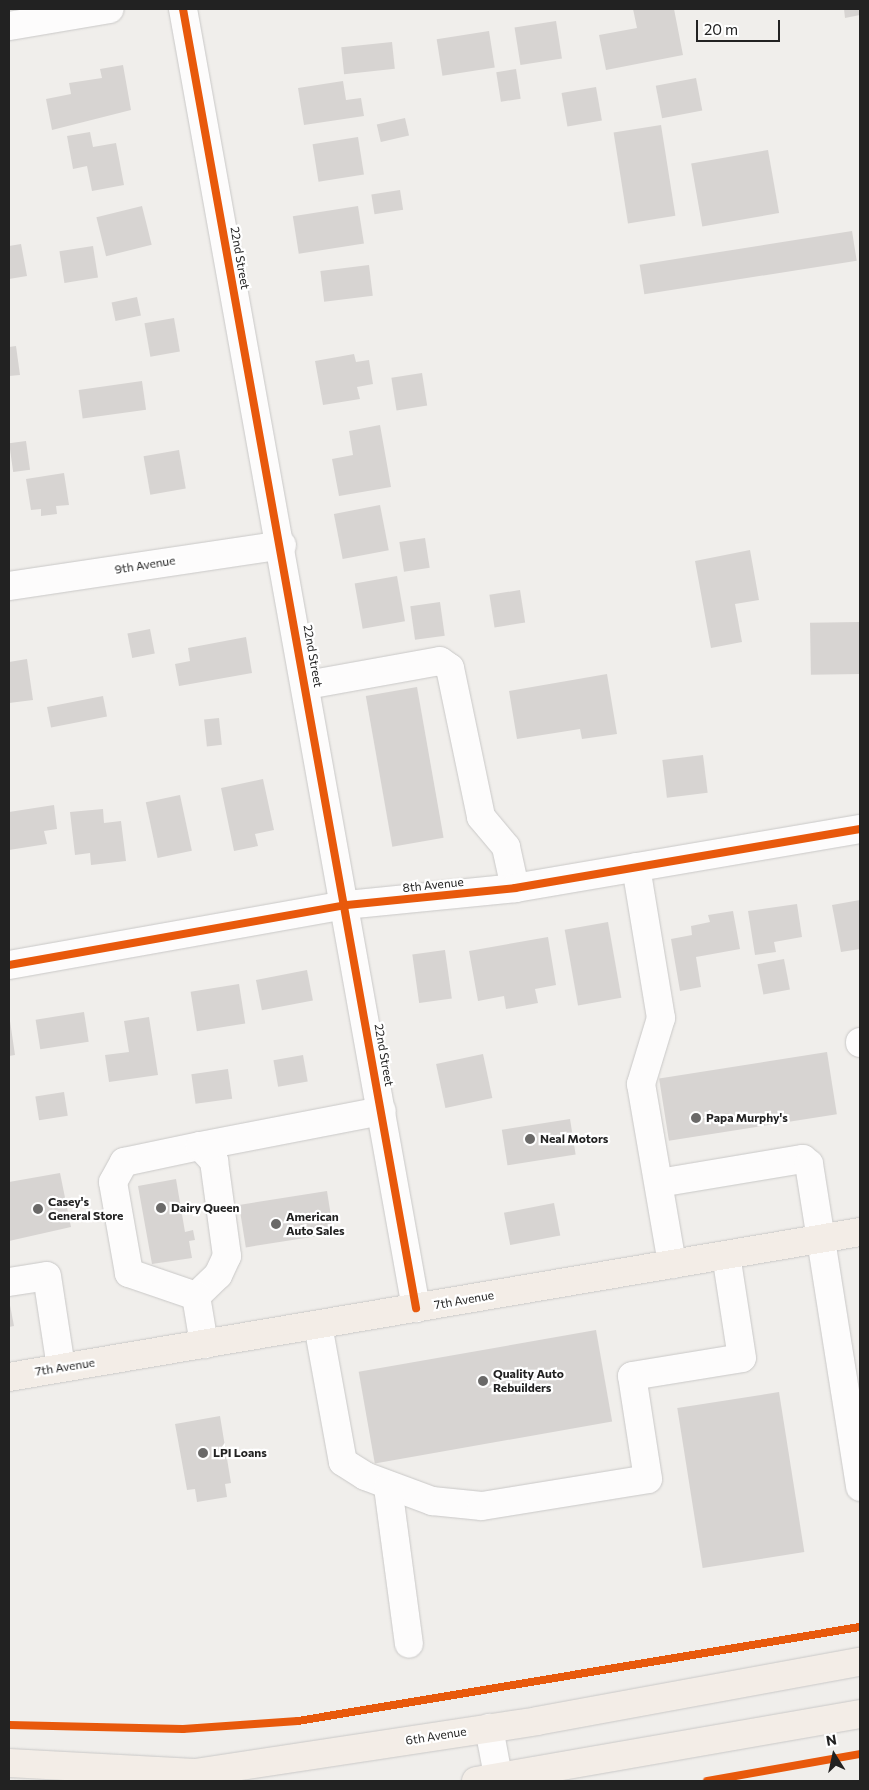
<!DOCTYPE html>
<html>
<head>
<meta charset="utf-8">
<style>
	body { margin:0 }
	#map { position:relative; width:869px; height:1790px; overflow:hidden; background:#f0eeeb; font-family:Commissioner,sans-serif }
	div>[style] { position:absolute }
	.building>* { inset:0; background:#d7d4d2; transform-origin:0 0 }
	.roads { filter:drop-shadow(0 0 1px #c9c8c7) drop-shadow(0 0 1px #c9c8c7) }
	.minor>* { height:28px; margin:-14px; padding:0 14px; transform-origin:14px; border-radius:14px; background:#fdfcfc }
	.major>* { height:28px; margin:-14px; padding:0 14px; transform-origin:14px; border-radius:14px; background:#f3ede7 }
	.cycleway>* { height:8px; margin:-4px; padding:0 4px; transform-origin:4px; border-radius:4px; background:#e8590c }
	.dots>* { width:14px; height:14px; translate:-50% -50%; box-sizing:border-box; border:2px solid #fff; border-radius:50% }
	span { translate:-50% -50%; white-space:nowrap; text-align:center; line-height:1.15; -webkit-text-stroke:4.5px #fff; paint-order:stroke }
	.street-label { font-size:12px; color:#222 }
	.poi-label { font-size:12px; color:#222; font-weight:700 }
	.left { translate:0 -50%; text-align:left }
	.frame { position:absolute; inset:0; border:10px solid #222; pointer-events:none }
	.north { position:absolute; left:809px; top:1730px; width:50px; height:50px; -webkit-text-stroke:4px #fff; paint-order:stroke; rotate:350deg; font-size:14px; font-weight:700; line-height:20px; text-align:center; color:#222 }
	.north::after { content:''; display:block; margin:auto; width:18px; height:22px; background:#222; clip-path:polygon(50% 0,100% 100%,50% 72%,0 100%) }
	.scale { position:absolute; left:696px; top:20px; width:84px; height:22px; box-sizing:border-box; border:2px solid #222; border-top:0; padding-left:6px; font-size:15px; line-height:18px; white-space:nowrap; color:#222; -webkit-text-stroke:4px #fff; paint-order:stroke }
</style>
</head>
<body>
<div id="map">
	<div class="building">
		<div style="clip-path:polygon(633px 9px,674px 9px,683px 55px,606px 70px,599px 35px,637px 28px)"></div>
		<div style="clip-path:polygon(844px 9px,860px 9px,860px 15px,845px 18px)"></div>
		<div style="left:556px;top:21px;width:38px;height:42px;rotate:81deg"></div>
		<div style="left:489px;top:31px;width:37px;height:53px;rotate:81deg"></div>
		<div style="left:392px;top:42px;width:27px;height:51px;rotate:84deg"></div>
		<div style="clip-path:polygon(123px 65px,131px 110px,52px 130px,46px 99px,71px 94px,69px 83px,102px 78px,100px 69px)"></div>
		<div style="left:516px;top:69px;width:30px;height:20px;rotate:81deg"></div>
		<div style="left:696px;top:78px;width:33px;height:41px;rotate:79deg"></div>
		<div style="clip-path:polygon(343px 81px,346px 100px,361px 98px,364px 116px,304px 125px,298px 88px)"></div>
		<div style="left:596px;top:87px;width:34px;height:35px;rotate:80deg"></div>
		<div style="left:405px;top:118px;width:18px;height:29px;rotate:77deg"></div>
		<div style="left:661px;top:125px;width:92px;height:48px;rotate:81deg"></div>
		<div style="clip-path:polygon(90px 132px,93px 147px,116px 143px,124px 185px,92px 191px,87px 166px,73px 169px,67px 136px)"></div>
		<div style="left:358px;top:137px;width:38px;height:46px;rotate:81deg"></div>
		<div style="left:768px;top:150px;width:64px;height:78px;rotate:80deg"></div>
		<div style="left:400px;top:190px;width:20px;height:29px;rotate:81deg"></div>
		<div style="left:142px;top:206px;width:40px;height:47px;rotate:76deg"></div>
		<div style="left:358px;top:206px;width:38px;height:66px;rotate:81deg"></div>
		<div style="left:852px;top:231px;width:30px;height:215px;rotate:81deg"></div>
		<div style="clip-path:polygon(21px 244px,27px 276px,9px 279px,9px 246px)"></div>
		<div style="left:93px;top:246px;width:32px;height:34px;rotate:81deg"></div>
		<div style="left:369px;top:265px;width:31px;height:49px;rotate:83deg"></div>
		<div style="left:137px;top:297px;width:19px;height:26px;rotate:78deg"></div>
		<div style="left:174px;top:318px;width:34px;height:30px;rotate:80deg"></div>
		<div style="clip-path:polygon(16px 346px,20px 375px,9px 376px,9px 347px)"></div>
		<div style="clip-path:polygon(354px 354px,356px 362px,369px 360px,373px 384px,357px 387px,360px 399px,323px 405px,315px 361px)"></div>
		<div style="left:422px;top:373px;width:33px;height:31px;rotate:81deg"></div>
		<div style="left:142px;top:381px;width:29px;height:64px;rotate:82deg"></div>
		<div style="clip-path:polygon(380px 425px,391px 487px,339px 496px,332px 459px,353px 455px,349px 431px)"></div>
		<div style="left:26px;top:441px;width:29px;height:17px;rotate:82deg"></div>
		<div style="left:179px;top:450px;width:39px;height:36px;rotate:80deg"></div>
		<div style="clip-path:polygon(64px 473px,69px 505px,56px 506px,57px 514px,41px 516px,41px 509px,31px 510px,26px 479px)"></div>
		<div style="left:380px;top:505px;width:46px;height:47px;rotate:79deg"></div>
		<div style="left:425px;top:538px;width:30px;height:26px;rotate:81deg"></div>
		<div style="clip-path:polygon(750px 550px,759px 600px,735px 604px,742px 642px,711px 648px,695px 561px)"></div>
		<div style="left:397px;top:576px;width:46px;height:43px;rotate:80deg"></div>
		<div style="left:520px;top:590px;width:33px;height:31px;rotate:81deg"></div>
		<div style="left:440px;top:602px;width:34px;height:30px;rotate:82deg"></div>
		<div style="left:859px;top:622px;width:52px;height:49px;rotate:89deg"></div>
		<div style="left:150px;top:629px;width:25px;height:23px;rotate:79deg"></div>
		<div style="clip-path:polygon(246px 637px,252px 673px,179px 686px,175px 664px,190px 661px,188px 648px)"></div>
		<div style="clip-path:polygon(27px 659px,33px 700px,9px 703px,9px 662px)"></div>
		<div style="clip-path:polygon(607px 674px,617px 734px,582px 739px,580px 729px,517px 739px,509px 691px)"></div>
		<div style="left:417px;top:687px;width:153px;height:52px;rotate:80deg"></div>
		<div style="left:103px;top:696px;width:21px;height:57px;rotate:79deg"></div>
		<div style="left:219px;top:718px;width:27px;height:15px;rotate:84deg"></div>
		<div style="left:703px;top:755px;width:38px;height:41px;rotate:83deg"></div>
		<div style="clip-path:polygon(263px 779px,274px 830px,255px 834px,258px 846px,234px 851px,221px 788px)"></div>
		<div style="left:180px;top:795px;width:57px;height:35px;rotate:78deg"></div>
		<div style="clip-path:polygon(54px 805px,57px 829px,44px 831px,47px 844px,9px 850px,9px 812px)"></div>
		<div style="clip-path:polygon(103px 809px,104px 823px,121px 821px,126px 861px,91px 865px,90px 853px,75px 855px,70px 812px)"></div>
		<div style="clip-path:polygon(860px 900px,860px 949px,841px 952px,832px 905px)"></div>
		<div style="clip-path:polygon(797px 904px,802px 937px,774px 942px,776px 952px,755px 955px,748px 911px)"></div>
		<div style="clip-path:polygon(733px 911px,740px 949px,696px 957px,701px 987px,680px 991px,671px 939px,692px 935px,691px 926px,710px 922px,708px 915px)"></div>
		<div style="left:608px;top:922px;width:77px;height:44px;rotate:80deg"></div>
		<div style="clip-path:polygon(548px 937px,556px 985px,535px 989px,538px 1003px,506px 1009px,504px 996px,478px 1001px,469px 951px)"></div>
		<div style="left:445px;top:950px;width:49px;height:33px;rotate:82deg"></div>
		<div style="left:784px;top:959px;width:31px;height:27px;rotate:79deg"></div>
		<div style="left:307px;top:970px;width:31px;height:52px;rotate:79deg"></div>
		<div style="left:239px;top:984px;width:40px;height:49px;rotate:81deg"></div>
		<div style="left:84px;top:1012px;width:30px;height:49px;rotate:81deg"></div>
		<div style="clip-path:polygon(149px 1017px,158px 1075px,109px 1082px,105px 1055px,129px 1052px,124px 1021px)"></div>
		<div style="clip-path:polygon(10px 1021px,15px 1055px,9px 1056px,9px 1022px)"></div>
		<div style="left:827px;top:1052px;width:63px;height:170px;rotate:81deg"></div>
		<div style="left:483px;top:1054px;width:45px;height:48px;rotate:78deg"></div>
		<div style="left:303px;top:1055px;width:27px;height:30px;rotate:80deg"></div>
		<div style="left:228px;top:1069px;width:30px;height:37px;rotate:82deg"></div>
		<div style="left:64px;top:1092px;width:24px;height:29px;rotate:81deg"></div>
		<div style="left:570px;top:1119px;width:36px;height:69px;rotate:81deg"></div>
		<div style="clip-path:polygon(60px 1173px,71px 1227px,9px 1241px,9px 1182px)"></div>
		<div style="clip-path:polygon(176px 1179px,185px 1232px,193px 1230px,195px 1240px,189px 1241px,192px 1258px,152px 1264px,138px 1186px)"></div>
		<div style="left:327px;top:1191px;width:43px;height:89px;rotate:81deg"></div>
		<div style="left:554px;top:1203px;width:33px;height:51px;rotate:79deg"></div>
		<div style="clip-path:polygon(9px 1300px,14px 1326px,9px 1327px)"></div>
		<div style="left:596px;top:1330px;width:93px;height:241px;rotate:80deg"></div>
		<div style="left:779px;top:1392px;width:162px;height:103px;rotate:81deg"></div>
		<div style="clip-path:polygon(220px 1416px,231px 1483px,225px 1484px,227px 1497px,197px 1502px,195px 1489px,187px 1490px,175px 1424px)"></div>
	</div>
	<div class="roads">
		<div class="minor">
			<div style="left:183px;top:9px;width:1320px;rotate:79.83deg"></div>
			<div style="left:9px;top:26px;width:102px;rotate:-9.6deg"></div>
			<div style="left:9px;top:586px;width:276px;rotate:-8.5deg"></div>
			<div style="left:307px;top:685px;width:135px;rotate:-10.2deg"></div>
			<div style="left:440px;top:661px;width:12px;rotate:35deg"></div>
			<div style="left:450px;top:668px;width:152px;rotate:78.2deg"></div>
			<div style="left:481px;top:817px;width:39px;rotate:50deg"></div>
			<div style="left:506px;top:847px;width:42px;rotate:77.6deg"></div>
			<div style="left:636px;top:867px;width:153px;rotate:80.6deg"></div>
			<div style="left:661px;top:1018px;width:69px;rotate:106.9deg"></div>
			<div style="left:641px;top:1084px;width:183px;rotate:80.2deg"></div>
			<div style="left:9px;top:965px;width:342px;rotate:-10.1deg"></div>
			<div style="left:346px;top:905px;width:170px;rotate:-5.7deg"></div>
			<div style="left:515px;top:888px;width:350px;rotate:-9.7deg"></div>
			<div style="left:860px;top:1042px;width:1px;rotate:90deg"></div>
			<div style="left:200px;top:1146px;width:21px;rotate:47deg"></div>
			<div style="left:214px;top:1161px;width:96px;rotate:82.2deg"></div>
			<div style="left:227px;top:1256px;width:21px;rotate:115deg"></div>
			<div style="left:218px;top:1275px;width:30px;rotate:136deg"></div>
			<div style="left:196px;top:1296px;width:71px;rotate:-161.1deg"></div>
			<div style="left:129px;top:1273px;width:92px;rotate:-100deg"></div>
			<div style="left:113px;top:1182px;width:23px;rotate:-61deg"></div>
			<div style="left:124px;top:1162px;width:78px;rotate:-11.9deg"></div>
			<div style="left:200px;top:1146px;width:185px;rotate:-10.9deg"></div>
			<div style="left:659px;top:1183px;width:146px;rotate:-9.5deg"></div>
			<div style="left:803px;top:1159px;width:8px;rotate:40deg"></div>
			<div style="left:809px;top:1164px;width:327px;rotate:81deg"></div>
			<div style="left:9px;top:1282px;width:38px;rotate:-9deg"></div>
			<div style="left:47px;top:1276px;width:93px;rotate:81.3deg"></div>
			<div style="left:196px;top:1296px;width:49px;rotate:80.5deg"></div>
			<div style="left:318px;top:1325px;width:139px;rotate:79.7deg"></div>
			<div style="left:343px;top:1462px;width:26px;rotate:32deg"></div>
			<div style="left:365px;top:1476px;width:72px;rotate:20.5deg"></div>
			<div style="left:432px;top:1501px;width:50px;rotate:5.7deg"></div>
			<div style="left:482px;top:1506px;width:168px;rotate:-9.2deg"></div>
			<div style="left:648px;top:1479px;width:104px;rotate:-98.8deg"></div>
			<div style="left:632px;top:1376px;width:111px;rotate:-9.3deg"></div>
			<div style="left:742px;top:1358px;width:104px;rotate:-98.8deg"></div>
			<div style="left:388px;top:1487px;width:158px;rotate:82.4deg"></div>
			<div style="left:489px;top:1728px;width:54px;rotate:79.3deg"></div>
		</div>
		<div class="major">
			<div style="left:9px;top:1377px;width:863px;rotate:-9.67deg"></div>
			<div style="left:9px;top:1763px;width:186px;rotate:3.1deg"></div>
			<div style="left:195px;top:1773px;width:346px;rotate:-8.6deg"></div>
			<div style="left:537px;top:1721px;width:328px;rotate:-10.4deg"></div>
			<div style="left:476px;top:1781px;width:390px;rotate:-9.9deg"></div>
		</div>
	</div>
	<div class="cycleway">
		<div style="left:183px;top:9px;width:1320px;rotate:79.83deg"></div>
		<div style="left:9px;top:965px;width:342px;rotate:-10.1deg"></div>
		<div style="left:346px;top:905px;width:170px;rotate:-5.7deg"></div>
		<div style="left:515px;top:888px;width:350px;rotate:-9.7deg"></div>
		<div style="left:9px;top:1725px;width:174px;rotate:1.3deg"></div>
		<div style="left:183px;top:1729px;width:115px;rotate:-4deg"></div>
		<div style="left:298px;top:1721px;width:570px;rotate:-9.5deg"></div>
		<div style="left:707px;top:1781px;width:155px;rotate:-10deg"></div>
	</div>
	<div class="dots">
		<div style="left:696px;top:1118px;background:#6a6968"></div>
		<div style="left:530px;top:1139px;background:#6a6968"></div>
		<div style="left:161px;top:1208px;background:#6a6968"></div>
		<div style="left:38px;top:1209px;background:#6a6968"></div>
		<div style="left:276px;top:1224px;background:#6a6968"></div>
		<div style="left:483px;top:1381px;background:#6a6968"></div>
		<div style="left:203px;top:1453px;background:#6a6968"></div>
	</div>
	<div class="street-label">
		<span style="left:240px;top:258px;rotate:80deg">22nd Street</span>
		<span style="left:145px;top:565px;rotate:-9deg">9th Avenue</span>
		<span style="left:313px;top:656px;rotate:80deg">22nd Street</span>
		<span style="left:433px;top:885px;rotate:-6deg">8th Avenue</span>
		<span style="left:384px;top:1055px;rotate:80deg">22nd Street</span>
		<span style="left:464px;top:1300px;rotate:-10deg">7th Avenue</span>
		<span style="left:65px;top:1367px;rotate:-9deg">7th Avenue</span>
		<span style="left:436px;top:1736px;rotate:-9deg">6th Avenue</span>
	</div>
	<div class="poi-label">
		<span class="left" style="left:706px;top:1118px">Papa Murphy's</span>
		<span class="left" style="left:540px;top:1139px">Neal Motors</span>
		<span class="left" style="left:48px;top:1209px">Casey's<br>General Store</span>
		<span class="left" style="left:171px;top:1208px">Dairy Queen</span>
		<span class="left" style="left:286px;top:1224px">American<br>Auto Sales</span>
		<span class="left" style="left:493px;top:1381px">Quality Auto<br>Rebuilders</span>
		<span class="left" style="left:213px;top:1453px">LPI Loans</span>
	</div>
	<div class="frame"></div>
	<div class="north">N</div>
	<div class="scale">20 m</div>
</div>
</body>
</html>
